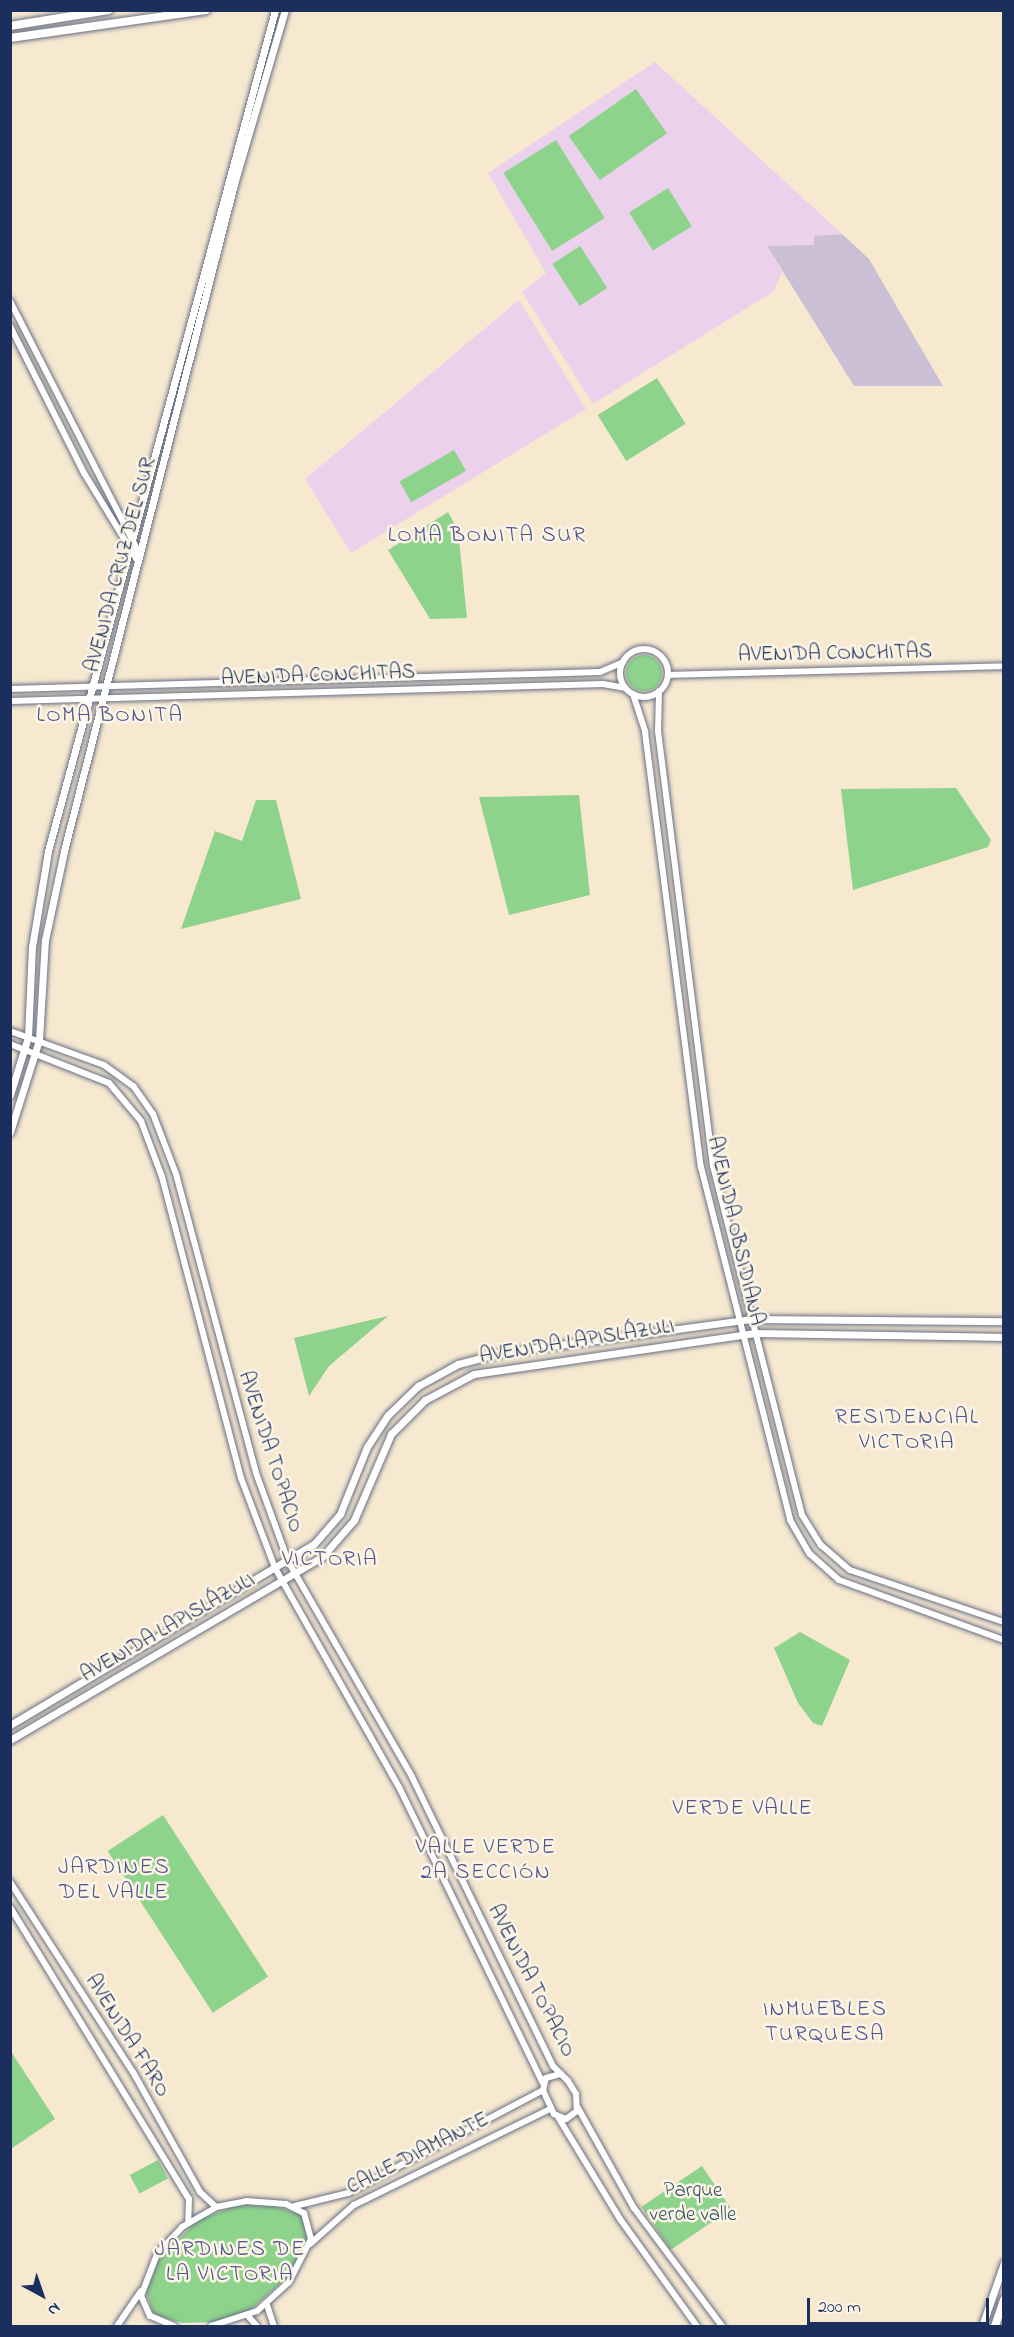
<!DOCTYPE html>
<html>
<head>
<meta charset="utf-8">
<style>
	body { margin:0 }
	#map { position:relative; width:1014px; height:2337px; overflow:hidden; background:#f7e8d0; font-family:"Indie Flower",sans-serif }
	div>[style] { position:absolute }
	.built>* { inset:0; background:#ebd1eb }
	.industrial>* { inset:0; background:#cbbfd5 }
	.green>* { inset:0; background:#8ed38c; transform-origin:0 0 }
	.round { border-radius:50% }
	.roads { filter:drop-shadow(0 0 2px #687086) drop-shadow(0 0 2px #687086) }
	.tertiary>* { height:6px; margin:-3px; padding:0 3px; transform-origin:3px; border-radius:3px; background:#fff }
	.tertiary>.ring { margin:-3px; padding:0; box-sizing:content-box; background:none; border:6px solid #fff; border-radius:50% }
	.secondary>* { height:7px; margin:-3.5px; padding:0 3.5px; transform-origin:3.5px; border-radius:3.5px; background:#fff }
	.primary>* { height:8px; margin:-4px; padding:0 4px; transform-origin:4px; border-radius:4px; background:#fff }
	span { translate:-50% -50%; white-space:nowrap; text-align:center; line-height:1.15; -webkit-text-stroke:5px #fcf5e5; paint-order:stroke }
	.street-label { font-size:21px; color:#1b2f5e }
	.park-label { font-size:21px; color:#38586a }
	.neighbourhood-label { font-size:22px; color:#4d548d; letter-spacing:1.5px }
	.frame { position:absolute; inset:0; border:12px solid #1b2f5e; pointer-events:none }
	.north { position:absolute; left:12px; top:2265px; width:60px; height:60px; -webkit-text-stroke:4px #fcf5e5; paint-order:stroke; rotate:140deg; font-size:16px; font-weight:700; line-height:24px; text-align:center; color:#1b2f5e }
	.north::after { content:''; display:block; margin:auto; width:21px; height:27px; background:#1b2f5e; clip-path:polygon(50% 0,100% 100%,50% 72%,0 100%) }
	.scale { position:absolute; left:807px; top:2298px; width:182px; height:27px; box-sizing:border-box; border:3px solid #1b2f5e; border-top:0; padding-left:8px; font-size:18px; line-height:21px; white-space:nowrap; color:#1b2f5e; -webkit-text-stroke:4px #fcf5e5; paint-order:stroke }
</style>
</head>
<body>
<div id="map">
	<div class="built">
		<div style="clip-path:polygon(655px 62px,842px 234px,814px 236px,814px 245px,767px 246px,782px 272px,774px 291px,593px 404px,522px 292px,546px 273px,488px 173px)"></div>
		<div style="clip-path:polygon(519px 300px,586px 409px,351px 553px,305px 479px)"></div>
	</div>
	<div class="industrial">
		<div style="clip-path:polygon(842px 234px,869px 259px,943px 386px,854px 386px,767px 246px,814px 245px,814px 236px)"></div>
	</div>
	<div class="green">
		<div style="left:636px;top:89px;width:54px;height:82px;rotate:55deg"></div>
		<div style="left:556px;top:140px;width:92px;height:62px;rotate:58deg"></div>
		<div style="left:668px;top:188px;width:45px;height:46px;rotate:58deg"></div>
		<div style="left:580px;top:246px;width:50px;height:33px;rotate:57deg"></div>
		<div style="left:657px;top:378px;width:54px;height:70px;rotate:58deg"></div>
		<div style="left:454px;top:450px;width:24px;height:63px;rotate:60deg"></div>
		<div style="clip-path:polygon(448px 512px,458px 530px,467px 618px,430px 619px,388px 550px)"></div>
		<div class="round" style="left:626px;top:655px;width:36px;height:36px"></div>
		<div style="clip-path:polygon(956px 788px,991px 840px,988px 847px,853px 890px,841px 789px)"></div>
		<div style="clip-path:polygon(579px 795px,590px 895px,509px 915px,479px 797px)"></div>
		<div style="clip-path:polygon(256px 800px,276px 800px,301px 899px,181px 929px,215px 831px,242px 841px)"></div>
		<div style="clip-path:polygon(388px 1316px,329px 1366px,309px 1396px,294px 1338px)"></div>
		<div style="clip-path:polygon(800px 1632px,850px 1660px,822px 1726px,813px 1723px,798px 1703px,774px 1648px)"></div>
		<div style="left:163px;top:1815px;width:193px;height:66px;rotate:57deg"></div>
		<div style="clip-path:polygon(10px 2050px,55px 2119px,11px 2149px,10px 2149px)"></div>
		<div style="left:158px;top:2160px;width:21px;height:32px;rotate:62deg"></div>
		<div style="left:702px;top:2166px;width:52px;height:73px;rotate:56deg"></div>
		<div style="clip-path:polygon(237px 2205px,275px 2206px,302px 2215px,308px 2242px,291px 2274px,249px 2311px,218px 2322px,182px 2323px,154px 2315px,146px 2292px,159px 2260px,196px 2221px)"></div>
	</div>
	<div class="roads">
		<div class="tertiary">
			<div style="left:10px;top:301px;width:285px;rotate:62.9deg"></div>
			<div style="left:10px;top:326px;width:165px;rotate:63.3deg"></div>
			<div style="left:84px;top:473px;width:105px;rotate:58.6deg"></div>
			<div class="ring" style="left:620px;top:649px;width:42px;height:42px"></div>
			<div style="left:668px;top:675px;width:336px;rotate:-1.5deg"></div>
			<div style="left:10px;top:689px;width:590px;rotate:-1.65deg"></div>
			<div style="left:600px;top:672px;width:25px;rotate:-23deg"></div>
			<div style="left:659px;top:691px;width:40px;rotate:91.4deg"></div>
			<div style="left:658px;top:731px;width:438px;rotate:82.8deg"></div>
			<div style="left:713px;top:1166px;width:360px;rotate:75.7deg"></div>
			<div style="left:802px;top:1515px;width:36px;rotate:58deg"></div>
			<div style="left:821px;top:1545px;width:38px;rotate:41deg"></div>
			<div style="left:850px;top:1570px;width:163px;rotate:18.7deg"></div>
			<div style="left:633px;top:694px;width:40px;rotate:72deg"></div>
			<div style="left:645px;top:732px;width:439px;rotate:82.7deg"></div>
			<div style="left:701px;top:1167px;width:364px;rotate:75.8deg"></div>
			<div style="left:790px;top:1520px;width:39px;rotate:60deg"></div>
			<div style="left:810px;top:1554px;width:39px;rotate:42deg"></div>
			<div style="left:839px;top:1580px;width:176px;rotate:20deg"></div>
			<div style="left:10px;top:701px;width:593px;rotate:-1.64deg"></div>
			<div style="left:603px;top:684px;width:23px;rotate:10deg"></div>
			<div style="left:10px;top:1031px;width:100px;rotate:19.9deg"></div>
			<div style="left:104px;top:1065px;width:37px;rotate:36deg"></div>
			<div style="left:134px;top:1087px;width:33px;rotate:55deg"></div>
			<div style="left:153px;top:1114px;width:64px;rotate:69deg"></div>
			<div style="left:176px;top:1174px;width:310px;rotate:75deg"></div>
			<div style="left:256px;top:1473px;width:94px;rotate:70deg"></div>
			<div style="left:288px;top:1561px;width:249px;rotate:60.1deg"></div>
			<div style="left:412px;top:1777px;width:322px;rotate:64deg"></div>
			<div style="left:553px;top:2066px;width:21px;rotate:45deg"></div>
			<div style="left:568px;top:2081px;width:15px;rotate:58deg"></div>
			<div style="left:576px;top:2094px;width:17px;rotate:87deg"></div>
			<div style="left:577px;top:2111px;width:14px;rotate:144deg"></div>
			<div style="left:566px;top:2119px;width:13px;rotate:-157deg"></div>
			<div style="left:554px;top:2114px;width:26px;rotate:-115deg"></div>
			<div style="left:543px;top:2090px;width:12px;rotate:-76deg"></div>
			<div style="left:546px;top:2078px;width:15px;rotate:-16deg"></div>
			<div style="left:10px;top:1044px;width:106px;rotate:21.5deg"></div>
			<div style="left:109px;top:1083px;width:50px;rotate:49.9deg"></div>
			<div style="left:141px;top:1121px;width:60px;rotate:69.4deg"></div>
			<div style="left:162px;top:1177px;width:311px;rotate:75.3deg"></div>
			<div style="left:241px;top:1478px;width:96px;rotate:69.3deg"></div>
			<div style="left:275px;top:1568px;width:254px;rotate:60.5deg"></div>
			<div style="left:400px;top:1789px;width:328px;rotate:64.1deg"></div>
			<div style="left:10px;top:1882px;width:226px;rotate:57.1deg"></div>
			<div style="left:133px;top:2072px;width:137px;rotate:60.8deg"></div>
			<div style="left:200px;top:2192px;width:22px;rotate:43deg"></div>
			<div style="left:10px;top:1907px;width:342px;rotate:58.5deg"></div>
			<div style="left:189px;top:2199px;width:23px;rotate:92deg"></div>
			<div style="left:578px;top:2108px;width:115px;rotate:60.8deg"></div>
			<div style="left:634px;top:2208px;width:147px;rotate:53.3deg"></div>
			<div style="left:558px;top:2117px;width:119px;rotate:58.7deg"></div>
			<div style="left:620px;top:2219px;width:132px;rotate:54.3deg"></div>
			<div style="left:295px;top:2206px;width:55px;rotate:-13.8deg"></div>
			<div style="left:348px;top:2193px;width:221px;rotate:-27.8deg"></div>
			<div style="left:310px;top:2244px;width:59px;rotate:-41.6deg"></div>
			<div style="left:354px;top:2205px;width:218px;rotate:-26.1deg"></div>
			<div style="left:267px;top:2305px;width:22px;rotate:72deg"></div>
			<div style="left:248px;top:2316px;width:13px;rotate:48deg"></div>
			<div style="left:117px;top:2326px;width:42px;rotate:-55.6deg"></div>
			<div style="left:174px;top:2326px;width:26px;rotate:-157deg"></div>
			<div style="left:150px;top:2316px;width:22px;rotate:-114deg"></div>
			<div style="left:141px;top:2296px;width:45px;rotate:-69.1deg"></div>
			<div style="left:157px;top:2254px;width:37px;rotate:-47deg"></div>
			<div style="left:182px;top:2227px;width:39px;rotate:-30deg"></div>
			<div style="left:216px;top:2207px;width:31px;rotate:-11deg"></div>
			<div style="left:246px;top:2201px;width:40px;rotate:4.3deg"></div>
			<div style="left:286px;top:2204px;width:20px;rotate:27deg"></div>
			<div style="left:304px;top:2213px;width:27px;rotate:75deg"></div>
			<div style="left:311px;top:2239px;width:48px;rotate:117.1deg"></div>
			<div style="left:289px;top:2282px;width:43px;rotate:137.8deg"></div>
			<div style="left:257px;top:2311px;width:48px;rotate:161.9deg"></div>
		</div>
		<div class="secondary">
			<div style="left:10px;top:1095px;width:61px;rotate:-72.8deg"></div>
			<div style="left:28px;top:1037px;width:90px;rotate:-87.5deg"></div>
			<div style="left:32px;top:947px;width:97px;rotate:-80.5deg"></div>
			<div style="left:48px;top:851px;width:871px;rotate:-74.89deg"></div>
			<div style="left:10px;top:1132px;width:96px;rotate:-72.5deg"></div>
			<div style="left:39px;top:1040px;width:100px;rotate:-86.6deg"></div>
			<div style="left:45px;top:940px;width:91px;rotate:-77.9deg"></div>
			<div style="left:64px;top:851px;width:688px;rotate:-75.7deg"></div>
			<div style="left:234px;top:184px;width:181px;rotate:-73.7deg"></div>
			<div style="left:10px;top:1725px;width:354px;rotate:-30.8deg"></div>
			<div style="left:314px;top:1544px;width:40px;rotate:-49deg"></div>
			<div style="left:340px;top:1514px;width:72px;rotate:-68.1deg"></div>
			<div style="left:367px;top:1447px;width:38px;rotate:-57deg"></div>
			<div style="left:388px;top:1415px;width:42px;rotate:-44deg"></div>
			<div style="left:418px;top:1386px;width:46px;rotate:-28.8deg"></div>
			<div style="left:458px;top:1364px;width:43px;rotate:-14.7deg"></div>
			<div style="left:500px;top:1353px;width:253px;rotate:-7.7deg"></div>
			<div style="left:751px;top:1319px;width:253px;rotate:0.5deg"></div>
			<div style="left:10px;top:1740px;width:362px;rotate:-30.4deg"></div>
			<div style="left:322px;top:1557px;width:49px;rotate:-49.1deg"></div>
			<div style="left:354px;top:1520px;width:94px;rotate:-66.7deg"></div>
			<div style="left:391px;top:1434px;width:48px;rotate:-45deg"></div>
			<div style="left:425px;top:1400px;width:55px;rotate:-28deg"></div>
			<div style="left:474px;top:1374px;width:284px;rotate:-8.3deg"></div>
			<div style="left:755px;top:1333px;width:249px;rotate:0.9deg"></div>
			<div style="left:982px;top:2326px;width:67px;rotate:-70.8deg"></div>
		</div>
		<div class="primary">
			<div style="left:10px;top:26px;width:100px;rotate:-9.2deg"></div>
			<div style="left:10px;top:38px;width:198px;rotate:-8.1deg"></div>
			<div style="left:995px;top:2326px;width:28px;rotate:-71deg"></div>
		</div>
	</div>
	<div class="street-label">
		<span style="left:121px;top:565px;rotate:-75deg">AVENIDA CRUZ DEL SUR</span>
		<span style="left:835px;top:654px;rotate:-1deg">AVENIDA CONCHITAS</span>
		<span style="left:318px;top:676px;rotate:-2deg">AVENIDA CONCHITAS</span>
		<span style="left:735px;top:1231px;rotate:77deg">AVENIDA OBSIDIANA</span>
		<span style="left:577px;top:1342px;rotate:-9deg">AVENIDA LAPISLÁZULI</span>
		<span style="left:270px;top:1452px;rotate:72deg">AVENIDA TOPACIO</span>
		<span style="left:168px;top:1628px;rotate:-30deg">AVENIDA LAPISLÁZULI</span>
		<span style="left:531px;top:1981px;rotate:63deg">AVENIDA TOPACIO</span>
		<span style="left:127px;top:2036px;rotate:58deg">AVENIDA FARO</span>
		<span style="left:418px;top:2154px;rotate:-27deg">CALLE DIAMANTE</span>
	</div>
	<div class="park-label">
		<span style="left:693px;top:2203px">Parque<br>verde valle</span>
	</div>
	<div class="neighbourhood-label">
		<span style="left:487px;top:537px">LOMA BONITA SUR</span>
		<span style="left:110px;top:717px">LOMA BONITA</span>
		<span style="left:907px;top:1431px">RESIDENCIAL<br>VICTORIA</span>
		<span style="left:330px;top:1561px">VICTORIA</span>
		<span style="left:743px;top:1810px">VERDE VALLE</span>
		<span style="left:486px;top:1861px">VALLE VERDE<br>2A SECCIÓN</span>
		<span style="left:114px;top:1881px">JARDINES<br>DEL VALLE</span>
		<span style="left:825px;top:2023px">INMUEBLES<br>TURQUESA</span>
		<span style="left:230px;top:2263px">JARDINES DE<br>LA VICTORIA</span>
	</div>
	<div class="frame"></div>
	<div class="north">N</div>
	<div class="scale">200 m</div>
</div>
</body>
</html>
